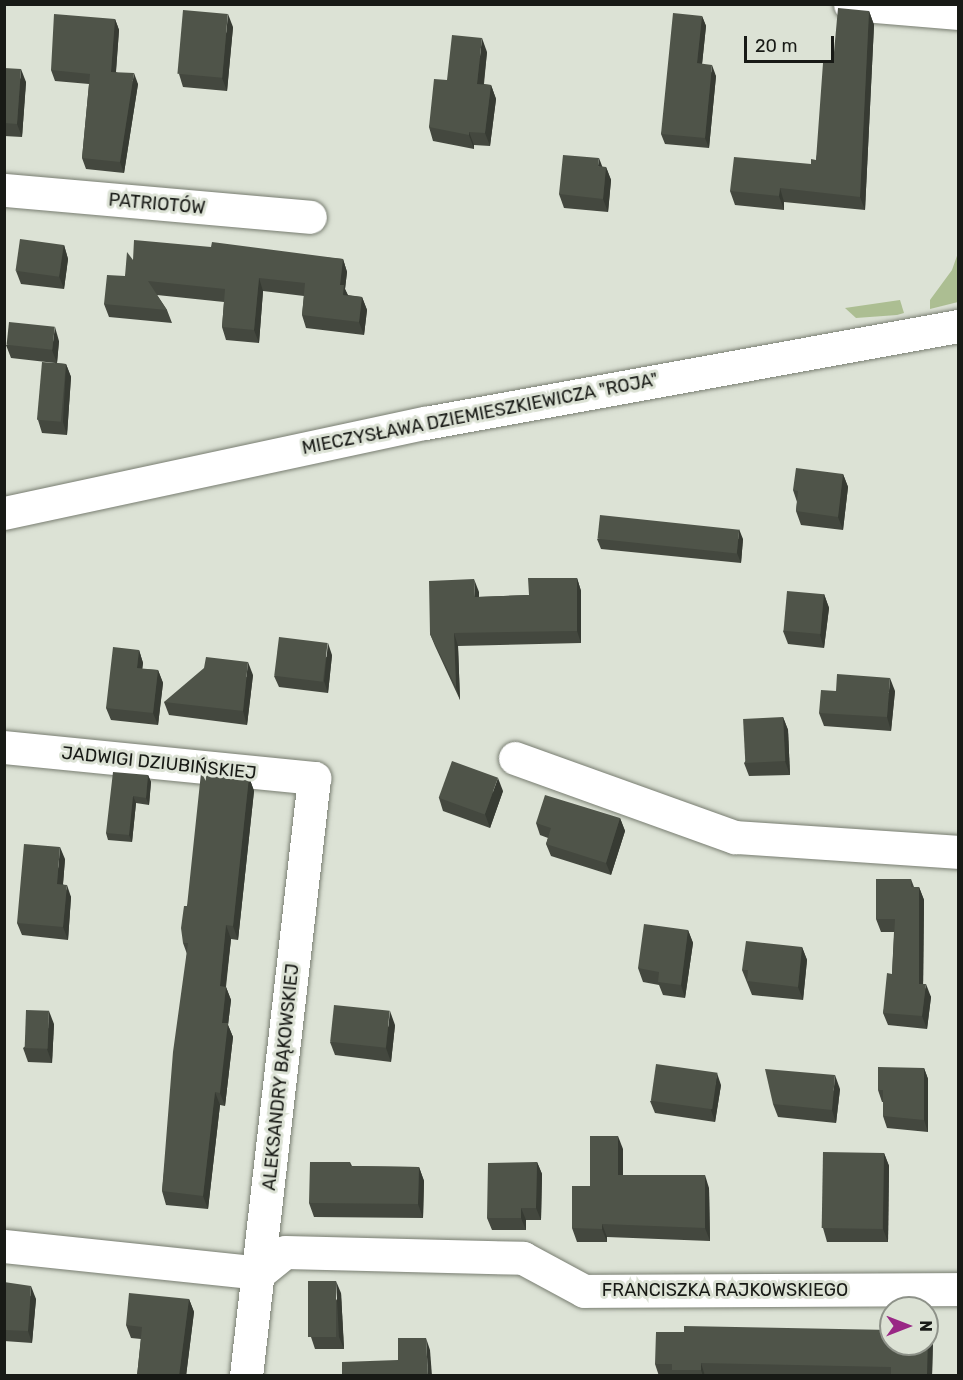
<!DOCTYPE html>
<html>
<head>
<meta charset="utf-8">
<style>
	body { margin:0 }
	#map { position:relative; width:963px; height:1380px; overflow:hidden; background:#dce2d5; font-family:Rubik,sans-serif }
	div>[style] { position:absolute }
	.green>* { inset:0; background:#acbe92 }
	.roads { filter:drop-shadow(0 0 2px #787d71) drop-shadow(0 0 2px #787d71) }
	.minor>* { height:33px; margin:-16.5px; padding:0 16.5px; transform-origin:16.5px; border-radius:16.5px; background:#fff }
	.major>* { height:33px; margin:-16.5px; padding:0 16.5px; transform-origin:16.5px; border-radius:16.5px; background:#fff }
	.wall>* { inset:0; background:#44483f }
	.shaded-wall>* { inset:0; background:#373b33 }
	.building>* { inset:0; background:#4f5449; transform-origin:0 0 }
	span { translate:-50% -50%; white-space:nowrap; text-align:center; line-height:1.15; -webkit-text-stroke:6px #dce2d5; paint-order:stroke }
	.street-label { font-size:18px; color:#181a16 }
	.frame { position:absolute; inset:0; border:6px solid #181a16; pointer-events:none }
	.north { position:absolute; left:879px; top:1296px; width:60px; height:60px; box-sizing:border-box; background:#dce2d5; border:2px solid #8e9289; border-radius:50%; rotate:90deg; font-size:16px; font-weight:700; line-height:24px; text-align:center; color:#181a16 }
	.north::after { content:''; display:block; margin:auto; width:21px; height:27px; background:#992785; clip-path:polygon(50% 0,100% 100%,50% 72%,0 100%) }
	.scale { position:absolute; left:744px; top:36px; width:90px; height:27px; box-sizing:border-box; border:3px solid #181a16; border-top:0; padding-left:8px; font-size:18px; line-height:21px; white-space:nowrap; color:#181a16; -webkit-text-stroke:4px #dce2d5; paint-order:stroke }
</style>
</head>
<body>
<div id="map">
	<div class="green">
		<div style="clip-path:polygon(958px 253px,958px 302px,930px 309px,930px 300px,952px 270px)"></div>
		<div style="clip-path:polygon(900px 300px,904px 313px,897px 315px,856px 318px,845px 308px)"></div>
	</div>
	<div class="roads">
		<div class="minor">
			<div style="left:850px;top:4px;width:108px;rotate:4.8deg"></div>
			<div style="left:4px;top:190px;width:307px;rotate:5deg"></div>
			<div style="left:4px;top:747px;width:312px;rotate:5.7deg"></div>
			<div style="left:314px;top:778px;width:602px;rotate:96.49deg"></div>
			<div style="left:515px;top:758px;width:234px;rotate:19.8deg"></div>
			<div style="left:735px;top:837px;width:224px;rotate:3.8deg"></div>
			<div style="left:4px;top:1246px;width:256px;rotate:6deg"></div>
			<div style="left:259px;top:1273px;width:33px;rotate:-39deg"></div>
			<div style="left:285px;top:1252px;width:238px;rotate:1.4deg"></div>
			<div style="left:523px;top:1258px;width:69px;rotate:28.4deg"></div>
			<div style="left:584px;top:1291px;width:374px;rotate:-0.3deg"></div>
		</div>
		<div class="major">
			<div style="left:4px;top:513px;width:431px;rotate:-12.1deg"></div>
			<div style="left:425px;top:423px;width:542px;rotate:-10.31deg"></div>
		</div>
	</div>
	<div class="wall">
		<div style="clip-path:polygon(869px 11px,874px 25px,865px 210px,784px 202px,784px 210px,735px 205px,730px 191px,811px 164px,816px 160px,833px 63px)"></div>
		<div style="clip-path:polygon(702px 16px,706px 26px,702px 64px,716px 76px,709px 148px,665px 144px,661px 134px)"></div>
		<div style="clip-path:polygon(115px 19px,119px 30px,116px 72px,138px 84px,124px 173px,86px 169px,82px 158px,89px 84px,55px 81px,51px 70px)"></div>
		<div style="clip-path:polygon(233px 27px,227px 91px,183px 87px,179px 74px)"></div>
		<div style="clip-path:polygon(487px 52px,484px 84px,491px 85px,496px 99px,490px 146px,474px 145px,474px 149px,433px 141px,429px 127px,447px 80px)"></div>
		<div style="clip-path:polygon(4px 68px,26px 82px,22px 137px,4px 136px)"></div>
		<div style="clip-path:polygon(603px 167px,606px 167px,611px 180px,608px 212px,564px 208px,559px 194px)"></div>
		<div style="clip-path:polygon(64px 245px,68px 259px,64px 289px,21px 284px,16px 271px)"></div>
		<div style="clip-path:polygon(211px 247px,343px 259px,347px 272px,345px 289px,348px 295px,362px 297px,367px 310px,364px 335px,306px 328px,302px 315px,304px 296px,263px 291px,259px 343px,226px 340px,222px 327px,224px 302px,157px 295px,167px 310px,172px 323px,109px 317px,104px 304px,125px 276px,133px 260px)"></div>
		<div style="clip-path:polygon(59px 341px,57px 363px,66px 364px,71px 377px,67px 435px,42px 433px,38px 420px,55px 363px,11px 358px,6px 345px)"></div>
		<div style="clip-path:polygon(843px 474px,848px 487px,843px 530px,801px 525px,796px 511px,797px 502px,793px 490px)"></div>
		<div style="clip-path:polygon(597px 539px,743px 539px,741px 563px,601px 549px)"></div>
		<div style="clip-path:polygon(577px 578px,581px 591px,581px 643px,458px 646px,460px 700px,435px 646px,430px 634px,479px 592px,479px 597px,529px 595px)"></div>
		<div style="clip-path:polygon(824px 594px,829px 608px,824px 648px,788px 644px,783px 631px)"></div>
		<div style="clip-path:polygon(139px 650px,143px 663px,142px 669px,158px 670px,163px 683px,158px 725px,111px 720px,106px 708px)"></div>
		<div style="clip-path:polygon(332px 655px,328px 693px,279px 687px,274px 676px)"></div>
		<div style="clip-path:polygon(253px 675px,247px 725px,169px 715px,164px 702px)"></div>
		<div style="clip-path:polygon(895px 691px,891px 731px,824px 726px,819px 713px)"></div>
		<div style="clip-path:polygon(783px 717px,788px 730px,790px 775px,749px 776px,744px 763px)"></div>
		<div style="clip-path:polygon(148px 775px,151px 782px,149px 805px,136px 803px,132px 842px,108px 840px,106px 833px)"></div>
		<div style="clip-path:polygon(249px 777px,254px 791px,238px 940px,231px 939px,226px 987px,231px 1000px,228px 1025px,233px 1037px,225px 1106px,220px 1105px,208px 1209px,166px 1205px,162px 1191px,187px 954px,183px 943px,187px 906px)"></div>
		<div style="clip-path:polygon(503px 791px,490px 828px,443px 811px,439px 798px)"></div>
		<div style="clip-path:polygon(620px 818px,625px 831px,611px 875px,551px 856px,546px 844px,548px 838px,540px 835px,536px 823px)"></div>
		<div style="clip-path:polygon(65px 859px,63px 884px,71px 897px,68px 940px,22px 935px,17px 923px)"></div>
		<div style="clip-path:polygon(911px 879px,914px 887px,919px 887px,924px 900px,923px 984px,931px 997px,927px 1029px,888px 1025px,883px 1013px,892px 974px,894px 932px,881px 932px,876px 919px)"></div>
		<div style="clip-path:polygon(688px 930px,693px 943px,685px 998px,663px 995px,659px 985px,643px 982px,638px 968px)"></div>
		<div style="clip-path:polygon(802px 947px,807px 960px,803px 1000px,752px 995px,742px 970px)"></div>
		<div style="clip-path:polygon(54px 1024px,52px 1063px,28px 1062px,23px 1048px)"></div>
		<div style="clip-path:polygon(395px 1025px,391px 1062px,335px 1055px,330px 1042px)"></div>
		<div style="clip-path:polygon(924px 1068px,928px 1079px,928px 1132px,887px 1128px,883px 1116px,883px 1102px,882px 1102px,878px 1090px)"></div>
		<div style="clip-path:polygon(721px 1085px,715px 1122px,655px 1113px,650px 1101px)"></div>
		<div style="clip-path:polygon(840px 1089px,836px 1123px,778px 1117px,773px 1104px)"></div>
		<div style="clip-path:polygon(623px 1149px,623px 1175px,709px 1188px,710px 1241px,607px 1237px,607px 1242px,577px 1242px,572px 1228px,590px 1186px)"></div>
		<div style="clip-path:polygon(884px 1153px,889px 1166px,888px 1242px,827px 1242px,823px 1228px)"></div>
		<div style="clip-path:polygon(350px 1162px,352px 1166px,419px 1167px,424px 1181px,423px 1218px,314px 1217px,309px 1203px)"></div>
		<div style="clip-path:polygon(537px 1162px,542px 1174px,541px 1220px,526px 1220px,526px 1230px,492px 1230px,487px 1218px)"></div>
		<div style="clip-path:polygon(4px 1282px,36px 1299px,32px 1343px,4px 1341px)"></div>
		<div style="clip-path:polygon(341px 1293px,344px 1349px,315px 1349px,311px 1337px)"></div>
		<div style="clip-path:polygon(189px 1299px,194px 1312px,186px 1376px,137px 1376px,141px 1339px,131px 1338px,126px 1325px)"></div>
		<div style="clip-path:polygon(928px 1326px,933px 1339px,932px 1376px,659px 1376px,655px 1364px,684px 1332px,891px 1330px)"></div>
	</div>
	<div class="shaded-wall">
		<div style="clip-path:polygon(869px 11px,874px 25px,865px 210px,860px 197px)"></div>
		<div style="clip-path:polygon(228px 14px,233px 27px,227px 91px,222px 78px)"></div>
		<div style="clip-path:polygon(702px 16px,706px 26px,701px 74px,697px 63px)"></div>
		<div style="clip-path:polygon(115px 19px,119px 30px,115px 83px,111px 72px)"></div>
		<div style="clip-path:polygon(482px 38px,487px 52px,482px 97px,477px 84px)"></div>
		<div style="clip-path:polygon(712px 65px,716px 76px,709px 148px,705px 138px)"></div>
		<div style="clip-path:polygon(21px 69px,26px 82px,22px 137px,17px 124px)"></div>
		<div style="clip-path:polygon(134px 73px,138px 84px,124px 173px,120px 162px)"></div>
		<div style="clip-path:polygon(491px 85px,496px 99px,490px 146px,485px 133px)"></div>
		<div style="clip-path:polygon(469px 132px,474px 145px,474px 149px,469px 135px)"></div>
		<div style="clip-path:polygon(599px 158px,604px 171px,598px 166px)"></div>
		<div style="clip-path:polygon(606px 167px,611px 180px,608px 212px,603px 199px)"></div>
		<div style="clip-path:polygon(780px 188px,784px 202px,784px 210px,779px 196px)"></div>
		<div style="clip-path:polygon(64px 245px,68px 259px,64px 289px,59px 276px)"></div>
		<div style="clip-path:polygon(343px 259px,347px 272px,345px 289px,349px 298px,348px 308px,340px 285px)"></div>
		<div style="clip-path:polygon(259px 278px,263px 291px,259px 343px,254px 330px)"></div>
		<div style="clip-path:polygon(362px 297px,367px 310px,364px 335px,359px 322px)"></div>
		<div style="clip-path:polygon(55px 327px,59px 341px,57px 363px,52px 350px)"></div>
		<div style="clip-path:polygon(66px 364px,71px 377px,67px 435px,63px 422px)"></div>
		<div style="clip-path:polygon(843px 474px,848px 487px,843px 530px,838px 517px)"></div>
		<div style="clip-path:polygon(739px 529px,743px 539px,741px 563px,737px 553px)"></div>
		<div style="clip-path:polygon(577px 578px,581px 591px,581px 643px,577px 631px)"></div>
		<div style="clip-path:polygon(474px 579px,479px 592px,479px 610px,475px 597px)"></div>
		<div style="clip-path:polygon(824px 594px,829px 608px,824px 648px,820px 635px)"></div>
		<div style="clip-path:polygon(454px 633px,458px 646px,460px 700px,456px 687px)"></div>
		<div style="clip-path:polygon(328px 643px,332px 655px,328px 693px,324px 681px)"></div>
		<div style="clip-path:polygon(139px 650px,143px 663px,141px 680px,137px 668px)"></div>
		<div style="clip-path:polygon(248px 662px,253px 675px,247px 725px,243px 711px)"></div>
		<div style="clip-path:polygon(158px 670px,163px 683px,158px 725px,153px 713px)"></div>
		<div style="clip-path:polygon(890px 678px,895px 691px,891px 731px,887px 717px)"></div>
		<div style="clip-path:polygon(783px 717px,788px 730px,790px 775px,785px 761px)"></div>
		<div style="clip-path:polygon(148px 775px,151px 782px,149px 805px,146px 798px)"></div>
		<div style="clip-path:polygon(249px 777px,254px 791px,238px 940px,233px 926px)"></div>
		<div style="clip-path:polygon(498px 778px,503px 791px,490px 828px,485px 814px)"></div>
		<div style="clip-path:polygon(133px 796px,136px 803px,132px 842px,129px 835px)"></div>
		<div style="clip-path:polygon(620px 818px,625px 831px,611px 875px,606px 863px)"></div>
		<div style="clip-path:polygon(60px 847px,65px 859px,62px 896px,57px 884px)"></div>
		<div style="clip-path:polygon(67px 885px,71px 897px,68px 940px,63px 927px)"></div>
		<div style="clip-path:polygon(919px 887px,924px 900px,923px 996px,919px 984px)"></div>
		<div style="clip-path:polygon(226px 925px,231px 939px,224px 999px,220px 986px)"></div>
		<div style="clip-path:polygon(688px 930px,693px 943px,685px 998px,681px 985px)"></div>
		<div style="clip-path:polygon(802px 947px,807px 960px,803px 1000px,798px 987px)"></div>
		<div style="clip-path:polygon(926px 984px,931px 997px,927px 1029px,922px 1016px)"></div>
		<div style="clip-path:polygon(226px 987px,231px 1000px,228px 1025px,233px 1037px,225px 1106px,220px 1093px,222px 1023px)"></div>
		<div style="clip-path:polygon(49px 1011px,54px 1024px,52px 1063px,47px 1049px)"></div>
		<div style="clip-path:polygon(390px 1011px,395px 1025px,391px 1062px,386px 1048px)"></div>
		<div style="clip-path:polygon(924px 1068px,928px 1079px,928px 1132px,924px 1120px)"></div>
		<div style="clip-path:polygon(717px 1073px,721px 1085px,715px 1122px,711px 1110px)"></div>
		<div style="clip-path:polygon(835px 1075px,840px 1089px,836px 1123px,832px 1110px)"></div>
		<div style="clip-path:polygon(215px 1092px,220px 1105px,208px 1209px,203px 1196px)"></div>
		<div style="clip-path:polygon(618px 1136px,623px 1149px,623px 1188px,618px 1175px)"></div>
		<div style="clip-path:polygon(884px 1153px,889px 1166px,888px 1242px,883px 1229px)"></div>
		<div style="clip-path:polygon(537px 1162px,542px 1174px,541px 1220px,536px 1208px)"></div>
		<div style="clip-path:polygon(419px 1167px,424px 1181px,423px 1218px,418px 1204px)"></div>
		<div style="clip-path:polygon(705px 1175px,709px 1188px,710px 1241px,705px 1228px)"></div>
		<div style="clip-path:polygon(521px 1208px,526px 1220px,526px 1230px,521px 1218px)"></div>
		<div style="clip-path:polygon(602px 1224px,607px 1237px,607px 1242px,602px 1229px)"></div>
		<div style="clip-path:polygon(336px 1281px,341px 1293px,344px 1349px,339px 1337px)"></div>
		<div style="clip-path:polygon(31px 1286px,36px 1299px,32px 1343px,28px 1331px)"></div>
		<div style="clip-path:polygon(189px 1299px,194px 1312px,186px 1376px,179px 1376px)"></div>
		<div style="clip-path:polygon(928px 1326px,933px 1339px,932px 1376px,927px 1376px,927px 1375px)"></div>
		<div style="clip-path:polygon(426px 1338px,430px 1350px,432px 1376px,428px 1376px)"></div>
		<div style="clip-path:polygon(701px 1363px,705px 1376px,703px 1376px,701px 1370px)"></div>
	</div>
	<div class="building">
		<div style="clip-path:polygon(838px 8px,869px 11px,860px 197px,780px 188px,779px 196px,730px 191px,734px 157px,811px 164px,811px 159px,816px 160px,823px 63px,833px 63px)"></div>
		<div style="left:183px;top:10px;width:45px;height:64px;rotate:5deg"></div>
		<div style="clip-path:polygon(673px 13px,702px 16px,697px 63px,712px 65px,705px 138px,661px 134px)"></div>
		<div style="clip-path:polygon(54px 14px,115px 19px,111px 72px,134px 73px,120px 162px,82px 158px,90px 74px,51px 70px)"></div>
		<div style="clip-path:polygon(452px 35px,482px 38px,477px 84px,491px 85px,485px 133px,469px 132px,469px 135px,429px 127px,434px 79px,447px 80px)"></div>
		<div style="clip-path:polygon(4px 68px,21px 69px,17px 124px,4px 123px)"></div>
		<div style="clip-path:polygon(563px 155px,599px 158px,598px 166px,606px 167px,603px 199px,559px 194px)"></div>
		<div style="left:20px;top:239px;width:44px;height:32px;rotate:8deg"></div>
		<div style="clip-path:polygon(134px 240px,211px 247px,212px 242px,343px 259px,340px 285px,344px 285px,343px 295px,362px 297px,359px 322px,302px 315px,305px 283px,259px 278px,254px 330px,222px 327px,225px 289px,148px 281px,167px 310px,104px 304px,107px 275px,125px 276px,127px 252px,133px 260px)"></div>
		<div style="left:9px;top:322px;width:46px;height:23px;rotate:6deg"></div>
		<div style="left:42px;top:362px;width:24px;height:58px;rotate:5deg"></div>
		<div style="clip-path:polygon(796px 468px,843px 474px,838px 517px,796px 511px,798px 491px,793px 490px)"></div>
		<div style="left:600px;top:515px;width:140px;height:24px;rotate:6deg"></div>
		<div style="clip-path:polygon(528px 578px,577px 578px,577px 631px,454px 633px,456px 687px,430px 634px,429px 581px,474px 579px,475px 597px,529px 595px)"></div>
		<div style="left:787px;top:591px;width:37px;height:40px;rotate:5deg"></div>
		<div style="left:279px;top:637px;width:49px;height:39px;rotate:7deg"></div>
		<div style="clip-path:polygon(113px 647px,139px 650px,137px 668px,158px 670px,153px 713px,106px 708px)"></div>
		<div style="clip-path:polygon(206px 657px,248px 662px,243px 711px,164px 702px,204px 668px)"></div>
		<div style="clip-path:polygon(837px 674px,890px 678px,887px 717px,819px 713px,821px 690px,836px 691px)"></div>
		<div style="left:783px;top:717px;width:44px;height:40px;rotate:87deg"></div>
		<div style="left:452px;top:761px;width:49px;height:39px;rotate:20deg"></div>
		<div style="clip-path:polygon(113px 772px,148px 775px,146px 798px,133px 796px,129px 835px,106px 833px)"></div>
		<div style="clip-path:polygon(201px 773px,249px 777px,233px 926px,226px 925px,220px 986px,226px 987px,222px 1023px,228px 1023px,220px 1093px,215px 1092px,203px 1196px,162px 1191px,173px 1052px,188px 943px,183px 943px,181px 928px,184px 906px,187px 906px)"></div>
		<div style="clip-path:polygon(545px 795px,620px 818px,606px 863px,546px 844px,551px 828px,536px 823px)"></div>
		<div style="clip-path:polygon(24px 844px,60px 847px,57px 884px,67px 885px,63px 927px,17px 923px)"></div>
		<div style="clip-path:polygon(876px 879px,911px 879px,911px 887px,919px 887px,919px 984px,926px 984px,922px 1016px,883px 1013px,887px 973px,892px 974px,895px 919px,876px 919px)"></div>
		<div style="clip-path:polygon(644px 924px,688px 930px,681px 985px,658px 982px,659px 972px,638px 968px)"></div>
		<div style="clip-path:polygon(746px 941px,802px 947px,798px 987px,747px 981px,748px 970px,742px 970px)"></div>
		<div style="left:334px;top:1005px;width:56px;height:37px;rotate:6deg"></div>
		<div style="left:26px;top:1010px;width:23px;height:38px;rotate:2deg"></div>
		<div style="left:656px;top:1064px;width:62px;height:37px;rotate:8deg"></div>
		<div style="clip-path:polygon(878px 1067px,924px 1068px,924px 1120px,883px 1116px,883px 1090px,878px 1090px)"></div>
		<div style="clip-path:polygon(765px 1069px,835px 1075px,832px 1110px,773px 1104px)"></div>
		<div style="clip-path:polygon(590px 1136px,618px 1136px,618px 1175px,705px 1175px,705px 1228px,602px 1224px,602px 1229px,572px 1228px,572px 1186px,590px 1186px)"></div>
		<div style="left:823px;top:1152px;width:61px;height:76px;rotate:1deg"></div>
		<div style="clip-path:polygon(310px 1162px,350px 1162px,350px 1166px,419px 1167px,418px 1204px,309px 1203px)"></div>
		<div style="clip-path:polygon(537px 1162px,536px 1208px,521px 1208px,521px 1218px,487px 1218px,488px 1163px)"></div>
		<div style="left:308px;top:1281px;width:28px;height:56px"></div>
		<div style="clip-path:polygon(4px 1282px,31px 1286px,28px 1331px,4px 1330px)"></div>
		<div style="clip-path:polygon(129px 1293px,189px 1299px,179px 1376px,137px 1376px,142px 1327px,126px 1325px)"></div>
		<div style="clip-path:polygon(684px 1326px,891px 1330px,891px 1344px,927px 1344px,928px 1326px,927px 1375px,891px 1374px,891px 1367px,701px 1363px,701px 1370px,672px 1370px,672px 1364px,655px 1364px,656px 1332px,684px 1332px)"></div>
		<div style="clip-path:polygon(398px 1338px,426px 1338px,428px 1376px,342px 1376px,342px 1362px,398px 1360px)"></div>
	</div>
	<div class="street-label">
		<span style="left:157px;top:204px;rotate:5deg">PATRIOTÓW</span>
		<span style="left:480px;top:414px;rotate:-11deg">MIECZYSŁAWA DZIEMIESZKIEWICZA "ROJA"</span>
		<span style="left:159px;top:763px;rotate:6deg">JADWIGI DZIUBIŃSKIEJ</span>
		<span style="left:281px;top:1077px;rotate:-84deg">ALEKSANDRY BĄKOWSKIEJ</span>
		<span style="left:725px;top:1290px">FRANCISZKA RAJKOWSKIEGO</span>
	</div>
	<div class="frame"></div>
	<div class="north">N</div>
	<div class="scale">20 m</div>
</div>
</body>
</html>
